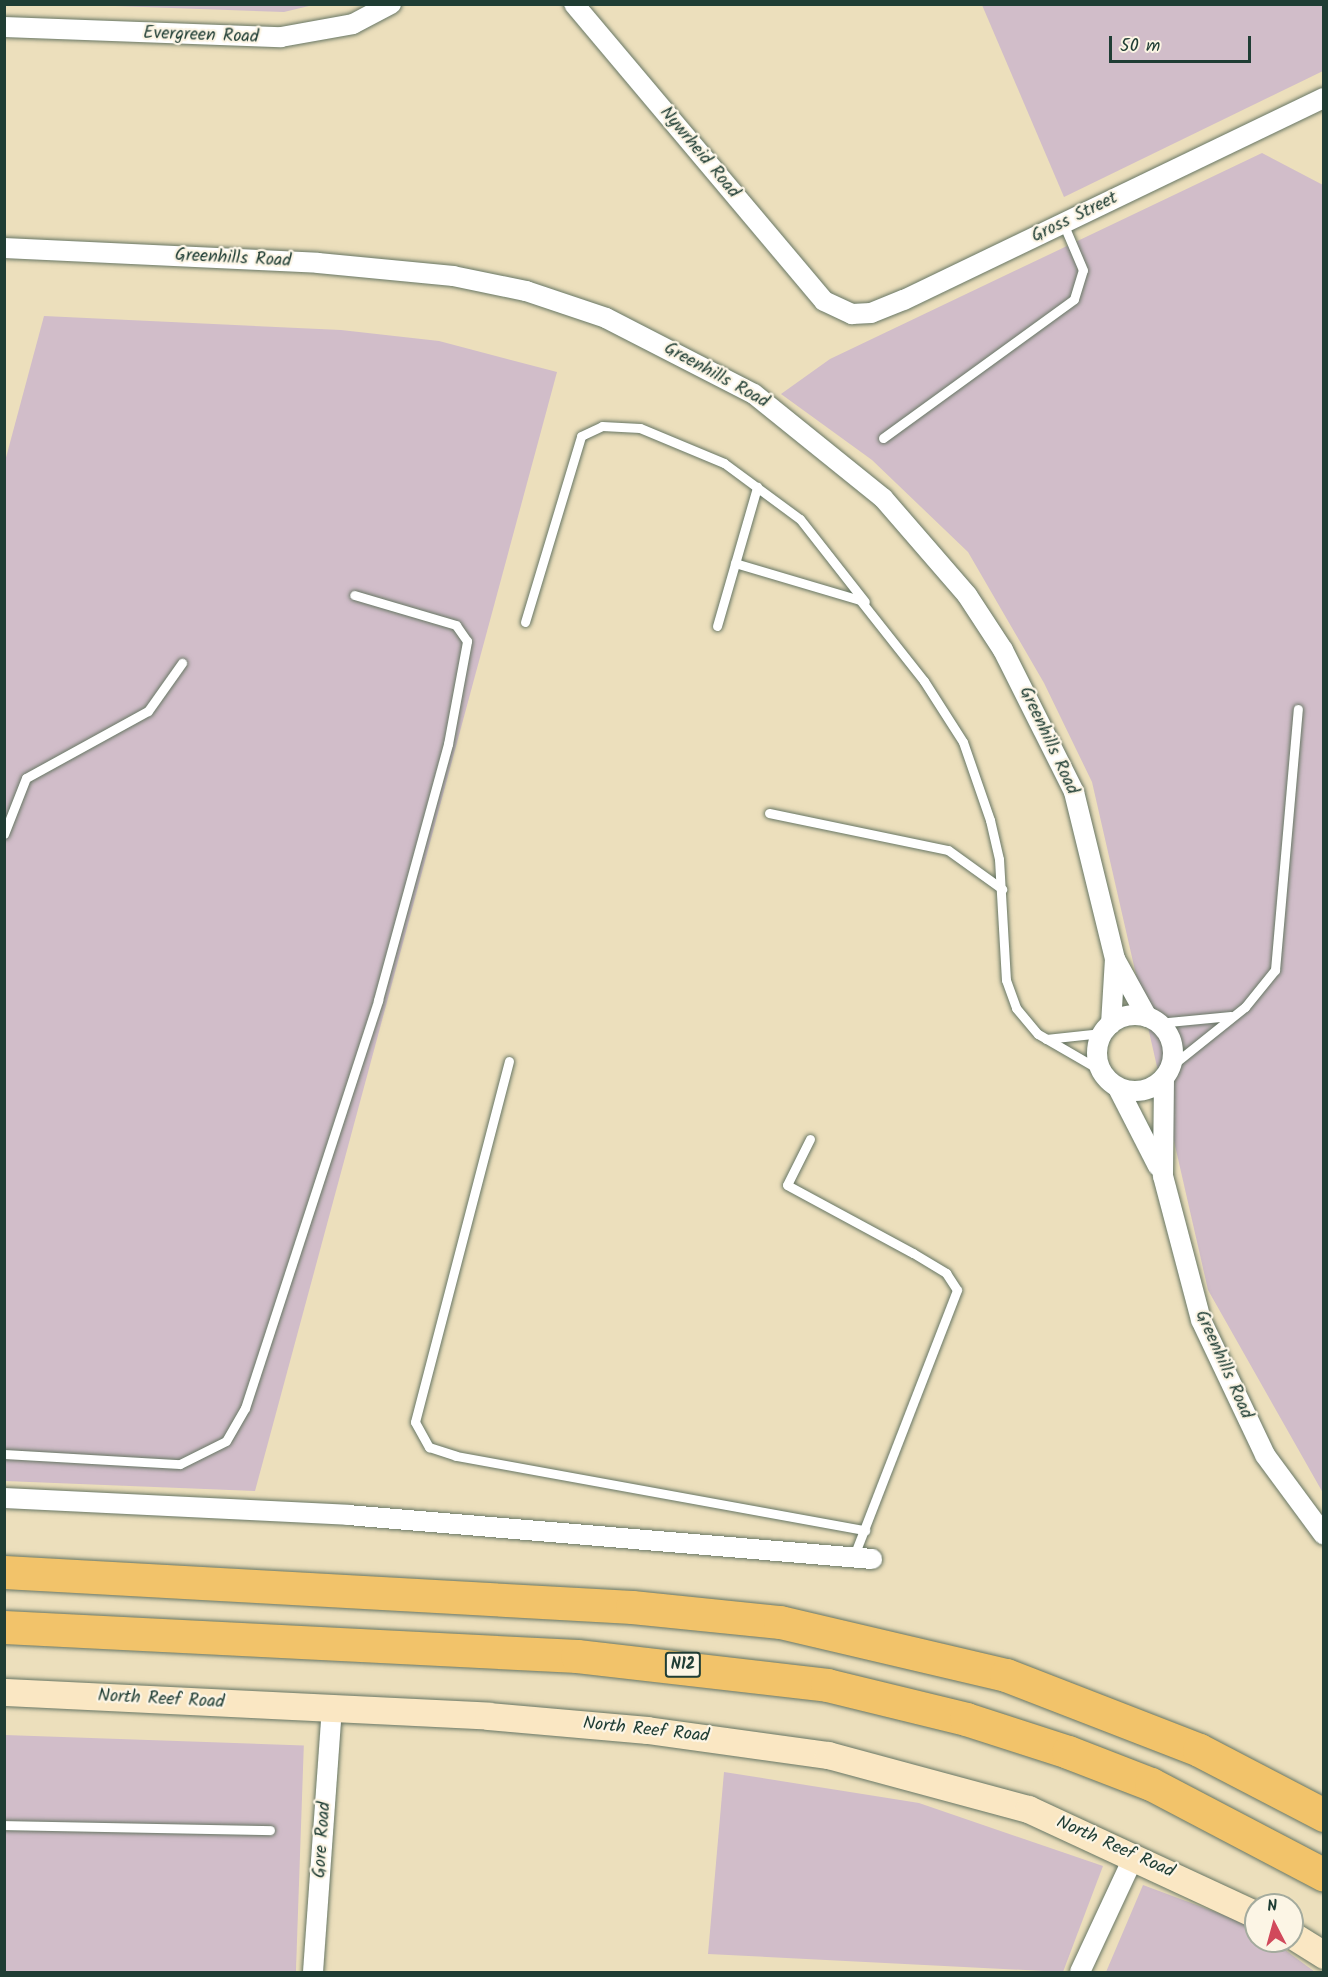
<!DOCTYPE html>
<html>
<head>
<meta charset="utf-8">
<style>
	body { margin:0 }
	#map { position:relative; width:1328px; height:1977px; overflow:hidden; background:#ecdfbc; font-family:Kalam,sans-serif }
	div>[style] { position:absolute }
	.industrial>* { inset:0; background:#d1bdc9; transform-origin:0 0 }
	.roads { filter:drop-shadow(0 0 2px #677664) drop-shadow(0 0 2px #677664) }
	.lane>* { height:9px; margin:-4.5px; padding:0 4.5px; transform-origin:4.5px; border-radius:4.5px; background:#fff }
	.street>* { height:20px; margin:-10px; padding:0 10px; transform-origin:10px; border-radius:10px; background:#fff }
	.street>.ring { margin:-10px; padding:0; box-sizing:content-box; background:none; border:20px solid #fff; border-radius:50% }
	.secondary>* { height:27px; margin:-13.5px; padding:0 13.5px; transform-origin:13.5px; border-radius:13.5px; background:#fae7c3 }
	.highway>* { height:33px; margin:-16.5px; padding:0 16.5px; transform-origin:16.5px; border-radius:16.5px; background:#f2c36a }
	span { translate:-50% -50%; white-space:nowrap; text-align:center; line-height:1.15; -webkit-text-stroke:4.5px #fcf5e5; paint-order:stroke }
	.shield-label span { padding:2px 4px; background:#fcf5e5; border:2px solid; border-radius:4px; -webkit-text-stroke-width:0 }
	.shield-label { font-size:16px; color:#1f3d34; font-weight:700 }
	.street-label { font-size:18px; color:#1f3d34 }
	.frame { position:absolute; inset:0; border:6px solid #1f3d34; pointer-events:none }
	.north { position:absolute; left:1244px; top:1893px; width:60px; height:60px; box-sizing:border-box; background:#fcf5e5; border:2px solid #a4ab9e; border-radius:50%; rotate:354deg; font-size:16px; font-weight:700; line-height:24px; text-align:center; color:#1f3d34 }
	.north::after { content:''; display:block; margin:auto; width:21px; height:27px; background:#d1495b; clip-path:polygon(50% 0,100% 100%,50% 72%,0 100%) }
	.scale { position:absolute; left:1109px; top:36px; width:142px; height:27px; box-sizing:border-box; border:3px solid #1f3d34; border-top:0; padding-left:8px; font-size:18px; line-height:21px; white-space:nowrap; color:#1f3d34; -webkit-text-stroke:4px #fcf5e5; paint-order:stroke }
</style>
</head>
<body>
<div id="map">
	<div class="industrial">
		<div style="clip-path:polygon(87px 5px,313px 5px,284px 12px)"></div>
		<div style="clip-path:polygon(982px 5px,1323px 5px,1323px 71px,1064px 197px)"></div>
		<div style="clip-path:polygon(1262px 153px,1323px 185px,1323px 1493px,1208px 1290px,1092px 782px,1044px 683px,968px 552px,872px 460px,781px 394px,830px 359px)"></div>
		<div style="clip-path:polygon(44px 316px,341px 330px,439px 341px,557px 372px,255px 1491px,5px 1481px,4px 465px)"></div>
		<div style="left:5px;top:1735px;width:299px;height:237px;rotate:2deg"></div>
		<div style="clip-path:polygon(724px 1772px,919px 1803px,1103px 1866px,1063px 1972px,708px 1954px)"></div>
		<div style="clip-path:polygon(1143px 1885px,1253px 1926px,1256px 1941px,1273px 1941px,1315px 1972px,1106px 1972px)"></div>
	</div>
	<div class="roads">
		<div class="lane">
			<div style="left:883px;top:438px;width:236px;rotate:-36deg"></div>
			<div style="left:1074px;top:299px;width:30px;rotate:-73deg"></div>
			<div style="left:1083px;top:270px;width:51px;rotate:-113.1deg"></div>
			<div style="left:735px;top:563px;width:130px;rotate:16.5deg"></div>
			<div style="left:860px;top:600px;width:103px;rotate:51.7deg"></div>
			<div style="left:924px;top:681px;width:72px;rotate:57.4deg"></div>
			<div style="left:963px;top:742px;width:83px;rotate:70.9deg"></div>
			<div style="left:990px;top:820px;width:40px;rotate:77deg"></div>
			<div style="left:999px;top:859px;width:121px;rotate:86.7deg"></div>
			<div style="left:1006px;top:980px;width:30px;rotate:70deg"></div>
			<div style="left:1016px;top:1008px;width:34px;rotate:50deg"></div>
			<div style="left:1038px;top:1034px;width:72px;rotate:30.1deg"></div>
			<div style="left:525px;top:622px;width:194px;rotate:-73.2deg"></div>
			<div style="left:581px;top:436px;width:23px;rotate:-25deg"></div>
			<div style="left:602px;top:426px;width:38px;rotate:3deg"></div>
			<div style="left:640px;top:428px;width:91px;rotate:22.6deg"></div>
			<div style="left:724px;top:463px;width:94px;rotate:36.4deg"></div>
			<div style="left:800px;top:519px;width:105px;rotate:51.9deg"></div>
			<div style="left:717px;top:626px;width:145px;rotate:-73.9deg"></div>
			<div style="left:769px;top:813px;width:183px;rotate:11.7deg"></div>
			<div style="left:948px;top:850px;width:67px;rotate:35.8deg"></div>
			<div style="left:4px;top:834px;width:60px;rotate:-68.6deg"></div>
			<div style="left:26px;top:778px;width:139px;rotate:-28.8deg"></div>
			<div style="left:148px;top:711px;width:59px;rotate:-54.7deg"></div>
			<div style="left:1158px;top:1023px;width:73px;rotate:-5.5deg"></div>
			<div style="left:1046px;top:1039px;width:56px;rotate:-6.1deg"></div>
			<div style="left:509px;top:1061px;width:373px;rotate:104.6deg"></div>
			<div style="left:415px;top:1422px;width:29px;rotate:61deg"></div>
			<div style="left:429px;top:1447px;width:28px;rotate:18deg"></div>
			<div style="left:456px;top:1456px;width:416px;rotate:10.3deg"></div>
			<div style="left:1170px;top:1067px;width:96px;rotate:-38.7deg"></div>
			<div style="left:1245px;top:1007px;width:48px;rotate:-51deg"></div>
			<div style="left:1275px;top:970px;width:262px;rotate:-85deg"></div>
			<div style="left:810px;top:1139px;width:51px;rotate:116.6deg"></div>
			<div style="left:787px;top:1185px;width:143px;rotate:28.4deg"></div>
			<div style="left:913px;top:1253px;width:39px;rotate:31deg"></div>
			<div style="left:946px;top:1273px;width:20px;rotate:57deg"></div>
			<div style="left:957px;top:1290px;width:287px;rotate:111.2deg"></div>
			<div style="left:4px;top:1454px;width:176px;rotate:3.3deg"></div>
			<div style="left:180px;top:1464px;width:51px;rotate:-26.6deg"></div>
			<div style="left:226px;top:1441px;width:38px;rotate:-60deg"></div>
			<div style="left:245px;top:1408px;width:429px;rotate:-71.9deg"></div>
			<div style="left:378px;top:1000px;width:265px;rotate:-74.7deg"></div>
			<div style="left:448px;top:744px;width:105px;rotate:-79.5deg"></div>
			<div style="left:467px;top:641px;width:19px;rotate:-125deg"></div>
			<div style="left:456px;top:625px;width:106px;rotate:-163.6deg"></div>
			<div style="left:4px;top:1825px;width:266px;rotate:1.1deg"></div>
		</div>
		<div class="street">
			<div style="left:574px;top:4px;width:388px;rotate:49.9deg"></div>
			<div style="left:824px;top:301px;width:31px;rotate:25deg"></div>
			<div style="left:852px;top:314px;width:19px;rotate:-3deg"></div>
			<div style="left:871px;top:313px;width:35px;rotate:-22deg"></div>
			<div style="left:904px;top:300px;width:466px;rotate:-25.7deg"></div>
			<div style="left:4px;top:27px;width:277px;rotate:2.1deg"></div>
			<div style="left:281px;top:37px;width:73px;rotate:-10.2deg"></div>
			<div style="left:353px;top:24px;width:43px;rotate:-27.8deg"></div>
			<div style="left:4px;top:248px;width:314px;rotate:2.7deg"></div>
			<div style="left:318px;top:263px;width:136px;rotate:5.5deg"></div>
			<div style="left:453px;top:276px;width:75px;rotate:11.6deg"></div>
			<div style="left:526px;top:291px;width:84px;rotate:18.6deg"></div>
			<div style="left:606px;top:318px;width:166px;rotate:27.2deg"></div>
			<div style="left:754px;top:394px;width:166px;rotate:38.9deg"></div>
			<div style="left:883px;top:498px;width:128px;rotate:49.1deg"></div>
			<div style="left:967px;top:595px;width:66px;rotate:56.8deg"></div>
			<div style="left:1003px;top:650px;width:159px;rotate:63.4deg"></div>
			<div style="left:1074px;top:792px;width:172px;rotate:76.2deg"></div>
			<div style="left:1115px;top:959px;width:66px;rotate:61.1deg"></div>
			<div class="ring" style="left:1097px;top:1015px;width:56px;height:56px"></div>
			<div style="left:1111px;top:1024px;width:65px;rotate:-86.5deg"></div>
			<div style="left:1164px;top:1078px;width:98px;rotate:90.6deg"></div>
			<div style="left:1163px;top:1176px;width:149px;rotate:75.2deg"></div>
			<div style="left:1201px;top:1320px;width:149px;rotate:64.6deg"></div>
			<div style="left:1265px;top:1455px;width:99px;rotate:53.6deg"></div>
			<div style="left:1118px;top:1088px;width:88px;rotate:62.9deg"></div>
			<div style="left:4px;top:1498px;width:344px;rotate:2.8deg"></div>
			<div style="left:348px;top:1515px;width:526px;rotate:4.8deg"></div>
			<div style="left:313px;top:1972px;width:265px;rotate:-85.9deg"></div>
			<div style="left:1080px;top:1972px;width:128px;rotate:-65deg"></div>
		</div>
		<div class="secondary">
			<div style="left:4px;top:1692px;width:485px;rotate:2.8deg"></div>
			<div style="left:488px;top:1716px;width:160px;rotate:5deg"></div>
			<div style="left:647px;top:1730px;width:183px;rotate:7.9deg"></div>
			<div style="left:828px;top:1755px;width:207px;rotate:15.1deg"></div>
			<div style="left:1028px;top:1809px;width:251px;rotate:24.9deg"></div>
			<div style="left:1292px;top:1935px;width:38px;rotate:32deg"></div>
		</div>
		<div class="highway">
			<div style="left:4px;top:1572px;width:629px;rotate:3.19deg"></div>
			<div style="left:632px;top:1607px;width:149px;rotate:5.8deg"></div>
			<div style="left:780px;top:1622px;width:232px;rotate:13.2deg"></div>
			<div style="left:1006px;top:1675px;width:207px;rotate:21.2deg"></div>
			<div style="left:1199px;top:1750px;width:141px;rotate:27.5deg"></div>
			<div style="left:4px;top:1627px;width:574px;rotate:2.9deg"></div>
			<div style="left:577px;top:1656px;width:252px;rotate:6.6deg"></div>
			<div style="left:827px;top:1685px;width:143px;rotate:13.7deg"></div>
			<div style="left:966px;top:1719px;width:107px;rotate:17.9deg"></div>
			<div style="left:1068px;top:1752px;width:89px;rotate:21.1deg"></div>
			<div style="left:1151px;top:1784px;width:195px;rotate:27.7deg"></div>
		</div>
	</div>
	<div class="shield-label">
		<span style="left:683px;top:1665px">N12</span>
	</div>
	<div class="street-label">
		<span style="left:201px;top:36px;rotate:2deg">Evergreen Road</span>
		<span style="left:699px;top:153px;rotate:50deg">Nywrheid Road</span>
		<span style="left:1075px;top:218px;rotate:-26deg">Gross Street</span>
		<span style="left:233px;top:259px;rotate:3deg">Greenhills Road</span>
		<span style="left:716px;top:376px;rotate:29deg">Greenhills Road</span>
		<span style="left:1048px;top:741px;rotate:65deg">Greenhills Road</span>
		<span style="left:1223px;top:1365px;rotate:66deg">Greenhills Road</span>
		<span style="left:161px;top:1700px;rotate:3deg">North Reef Road</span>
		<span style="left:646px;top:1731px;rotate:6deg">North Reef Road</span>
		<span style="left:323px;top:1840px;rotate:-86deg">Gore Road</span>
		<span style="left:1115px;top:1848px;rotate:24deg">North Reef Road</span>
	</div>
	<div class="frame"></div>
	<div class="north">N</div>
	<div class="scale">50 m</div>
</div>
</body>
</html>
